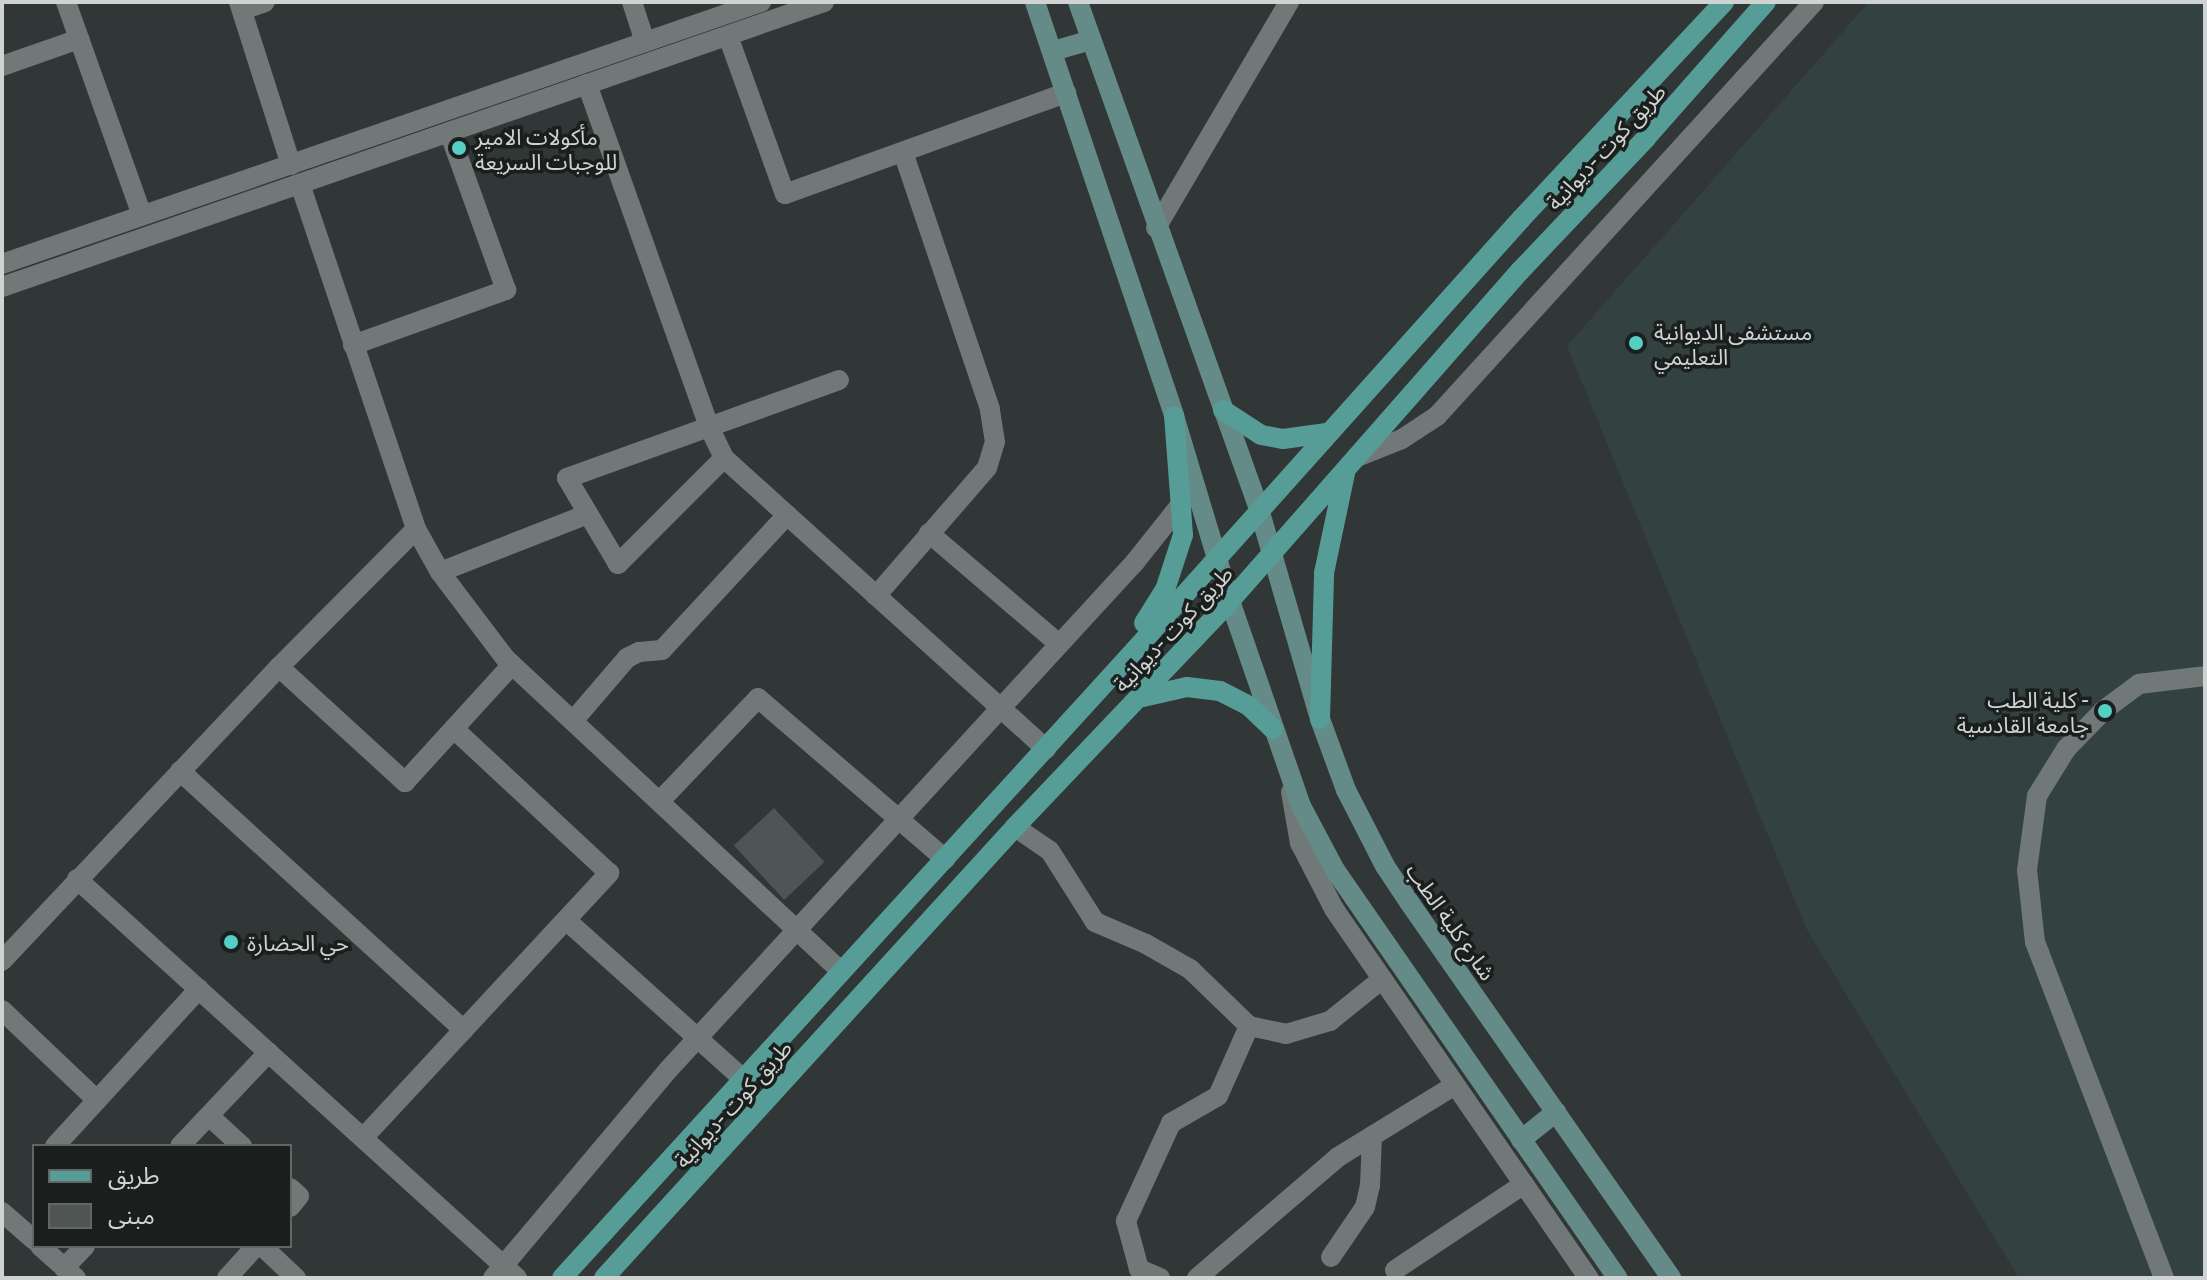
<!DOCTYPE html>
<html>
<head>
<meta charset="utf-8">
<style>
	body { margin:0 }
	#map { position:relative; width:2207px; height:1280px; overflow:hidden; background:#303736; font-family:Literata,"Noto Sans Arabic",serif }
	div>[style] { position:absolute }
	.built>* { inset:0; background:#334240 }
	.building>* { inset:0; background:#4e5554; transform-origin:0 0 }
	.minor>* { height:20px; margin:-10px; padding:0 10px; transform-origin:10px; border-radius:10px; background:#717978 }
	.tertiary>* { height:20px; margin:-10px; padding:0 10px; transform-origin:10px; border-radius:10px; background:#717978 }
	.secondary>* { height:20px; margin:-10px; padding:0 10px; transform-origin:10px; border-radius:10px; background:#648b88 }
	.primary>* { height:20px; margin:-10px; padding:0 10px; transform-origin:10px; border-radius:10px; background:#579d97 }
	.dots>* { width:22px; height:22px; translate:-50% -50%; box-sizing:border-box; border:4px solid #1a1e1d; border-radius:50% }
	span { translate:-50% -50%; white-space:nowrap; text-align:center; line-height:1.15; -webkit-text-stroke:7px #1a1e1d; paint-order:stroke }
	.poi-label { font-size:22px; color:#cfd4d3 }
	.left { translate:0 -50%; text-align:left }
	.right { translate:-100% -50%; text-align:right }
	.street-label { font-size:22px; color:#cfd4d3 }
	.frame { position:absolute; inset:0; border:4px solid #cfd4d3; pointer-events:none }
	.legend { position:absolute; left:32px; top:1144px; width:260px; height:104px; box-sizing:border-box; background:#1a1e1d; border:2px solid #626766; margin:0; padding:10px 14px; list-style:none; font-size:24px; color:#cfd4d3 }
	.legend li { display:flex; align-items:center; gap:16px; height:40px }
	.legend b { width:40px; border:2px solid #626766 }
</style>
</head>
<body>
<div id="map">
	<div class="built">
		<div style="clip-path:polygon(1869px 2px,2205px 2px,2205px 1278px,2019px 1278px,1807px 930px,1567px 346px)"></div>
	</div>
	<div class="building">
		<div style="left:774px;top:808px;width:74px;height:55px;rotate:47deg"></div>
	</div>
	<div class="minor">
		<div style="left:66px;top:2px;width:226px;rotate:70.4deg"></div>
		<div style="left:239px;top:2px;width:171px;rotate:72.3deg"></div>
		<div style="left:632px;top:2px;width:42px;rotate:72deg"></div>
		<div style="left:242px;top:10px;width:24px;rotate:-19deg"></div>
		<div style="left:728px;top:36px;width:168px;rotate:70.2deg"></div>
		<div style="left:785px;top:194px;width:299px;rotate:-19.8deg"></div>
		<div style="left:2px;top:66px;width:82px;rotate:-19.3deg"></div>
		<div style="left:587px;top:84px;width:364px;rotate:70.4deg"></div>
		<div style="left:709px;top:427px;width:34px;rotate:64deg"></div>
		<div style="left:724px;top:458px;width:434px;rotate:42.1deg"></div>
		<div style="left:300px;top:184px;width:364px;rotate:71.4deg"></div>
		<div style="left:416px;top:529px;width:49px;rotate:60.8deg"></div>
		<div style="left:440px;top:572px;width:108px;rotate:52.9deg"></div>
		<div style="left:505px;top:658px;width:459px;rotate:43deg"></div>
		<div style="left:1156px;top:228px;width:262px;rotate:-59.5deg"></div>
		<div style="left:353px;top:345px;width:163px;rotate:-19.8deg"></div>
		<div style="left:506px;top:290px;width:168px;rotate:-109.8deg"></div>
		<div style="left:1357px;top:457px;width:48px;rotate:-21.8deg"></div>
		<div style="left:1402px;top:439px;width:42px;rotate:-33.3deg"></div>
		<div style="left:1437px;top:416px;width:560px;rotate:-47.68deg"></div>
		<div style="left:724px;top:458px;width:150px;rotate:135deg"></div>
		<div style="left:618px;top:564px;width:100px;rotate:-120.7deg"></div>
		<div style="left:567px;top:478px;width:289px;rotate:-19.8deg"></div>
		<div style="left:929px;top:533px;width:170px;rotate:40.5deg"></div>
		<div style="left:440px;top:572px;width:159px;rotate:-21.4deg"></div>
		<div style="left:876px;top:596px;width:169px;rotate:-49.1deg"></div>
		<div style="left:987px;top:468px;width:27px;rotate:-73deg"></div>
		<div style="left:995px;top:442px;width:33px;rotate:-99deg"></div>
		<div style="left:990px;top:409px;width:271px;rotate:-108.7deg"></div>
		<div style="left:279px;top:667px;width:171px;rotate:42.4deg"></div>
		<div style="left:405px;top:782px;width:159px;rotate:-47.6deg"></div>
		<div style="left:573px;top:721px;width:83px;rotate:-49.4deg"></div>
		<div style="left:627px;top:658px;width:13px;rotate:-27deg"></div>
		<div style="left:639px;top:652px;width:23px;rotate:-5deg"></div>
		<div style="left:662px;top:650px;width:184px;rotate:-47.2deg"></div>
		<div style="left:180px;top:771px;width:384px;rotate:42.4deg"></div>
		<div style="left:1291px;top:792px;width:52px;rotate:80deg"></div>
		<div style="left:1300px;top:843px;width:74px;rotate:62.7deg"></div>
		<div style="left:1334px;top:909px;width:449px;rotate:55.4deg"></div>
		<div style="left:660px;top:801px;width:142px;rotate:-46.4deg"></div>
		<div style="left:758px;top:698px;width:247px;rotate:40.7deg"></div>
		<div style="left:1015px;top:827px;width:42px;rotate:34.4deg"></div>
		<div style="left:1050px;top:851px;width:84px;rotate:57.6deg"></div>
		<div style="left:1095px;top:922px;width:56px;rotate:23.3deg"></div>
		<div style="left:1146px;top:944px;width:51px;rotate:29.6deg"></div>
		<div style="left:1190px;top:969px;width:82px;rotate:44deg"></div>
		<div style="left:1249px;top:1026px;width:38px;rotate:12deg"></div>
		<div style="left:1286px;top:1034px;width:46px;rotate:-16.5deg"></div>
		<div style="left:1330px;top:1021px;width:67px;rotate:-38.9deg"></div>
		<div style="left:77px;top:879px;width:594px;rotate:42.2deg"></div>
		<div style="left:566px;top:920px;width:238px;rotate:41.9deg"></div>
		<div style="left:2px;top:961px;width:404px;rotate:-46.7deg"></div>
		<div style="left:279px;top:667px;width:194px;rotate:-45.2deg"></div>
		<div style="left:2px;top:1010px;width:131px;rotate:43.5deg"></div>
		<div style="left:209px;top:1116px;width:45px;rotate:42.3deg"></div>
		<div style="left:363px;top:1138px;width:362px;rotate:-47.1deg"></div>
		<div style="left:609px;top:873px;width:212px;rotate:-137.1deg"></div>
		<div style="left:55px;top:1146px;width:213px;rotate:-47.5deg"></div>
		<div style="left:180px;top:1146px;width:129px;rotate:-46.6deg"></div>
		<div style="left:290px;top:1188px;width:12px;rotate:42deg"></div>
		<div style="left:299px;top:1196px;width:14px;rotate:129deg"></div>
		<div style="left:2px;top:1212px;width:43px;rotate:41.2deg"></div>
		<div style="left:40px;top:1246px;width:48px;rotate:41.6deg"></div>
		<div style="left:262px;top:1246px;width:47px;rotate:43.3deg"></div>
		<div style="left:1331px;top:1257px;width:60px;rotate:-55.8deg"></div>
		<div style="left:1365px;top:1207px;width:22px;rotate:-77deg"></div>
		<div style="left:1370px;top:1186px;width:50px;rotate:-87.7deg"></div>
		<div style="left:64px;top:1268px;width:30px;rotate:-46deg"></div>
		<div style="left:1395px;top:1270px;width:155px;rotate:-33.7deg"></div>
		<div style="left:227px;top:1278px;width:43px;rotate:-47.8deg"></div>
		<div style="left:493px;top:1278px;width:273px;rotate:-49.9deg"></div>
		<div style="left:669px;top:1069px;width:689px;rotate:-47.41deg"></div>
		<div style="left:1135px;top:562px;width:75px;rotate:-51.5deg"></div>
		<div style="left:1160px;top:1278px;width:23px;rotate:-157deg"></div>
		<div style="left:1139px;top:1269px;width:50px;rotate:-105.2deg"></div>
		<div style="left:1126px;top:1221px;width:108px;rotate:-65.3deg"></div>
		<div style="left:1171px;top:1123px;width:54px;rotate:-29.9deg"></div>
		<div style="left:1218px;top:1096px;width:77px;rotate:-66.1deg"></div>
		<div style="left:1197px;top:1278px;width:186px;rotate:-40.6deg"></div>
		<div style="left:1338px;top:1157px;width:137px;rotate:-31.6deg"></div>
		<div style="left:2164px;top:1278px;width:360px;rotate:-111deg"></div>
		<div style="left:2035px;top:942px;width:72px;rotate:-96.3deg"></div>
		<div style="left:2027px;top:870px;width:75px;rotate:-82.3deg"></div>
		<div style="left:2037px;top:796px;width:55px;rotate:-58.3deg"></div>
		<div style="left:2066px;top:749px;width:54px;rotate:-45.7deg"></div>
		<div style="left:2104px;top:710px;width:44px;rotate:-36.6deg"></div>
		<div style="left:2139px;top:684px;width:66px;rotate:-6.9deg"></div>
	</div>
	<div class="tertiary">
		<div style="left:2px;top:264px;width:803px;rotate:-19.04deg"></div>
		<div style="left:2px;top:287px;width:870px;rotate:-19.12deg"></div>
	</div>
	<div class="secondary">
		<div style="left:1035px;top:2px;width:437px;rotate:71.4deg"></div>
		<div style="left:1174px;top:416px;width:193px;rotate:73.2deg"></div>
		<div style="left:1230px;top:601px;width:217px;rotate:70.9deg"></div>
		<div style="left:1301px;top:806px;width:72px;rotate:62deg"></div>
		<div style="left:1335px;top:870px;width:496px;rotate:55.3deg"></div>
		<div style="left:1078px;top:2px;width:538px;rotate:70.35deg"></div>
		<div style="left:1259px;top:509px;width:219px;rotate:73.8deg"></div>
		<div style="left:1320px;top:719px;width:76px;rotate:69.9deg"></div>
		<div style="left:1346px;top:790px;width:85px;rotate:62.8deg"></div>
		<div style="left:1385px;top:866px;width:43px;rotate:56.3deg"></div>
		<div style="left:1409px;top:902px;width:458px;rotate:55.1deg"></div>
		<div style="left:1053px;top:51px;width:40px;rotate:-16deg"></div>
		<div style="left:1521px;top:1140px;width:45px;rotate:-38.7deg"></div>
	</div>
	<div class="primary">
		<div style="left:1223px;top:410px;width:45px;rotate:33.3deg"></div>
		<div style="left:1261px;top:435px;width:22px;rotate:10deg"></div>
		<div style="left:1283px;top:439px;width:44px;rotate:-7.8deg"></div>
		<div style="left:1144px;top:623px;width:39px;rotate:-58deg"></div>
		<div style="left:1165px;top:590px;width:58px;rotate:-71.9deg"></div>
		<div style="left:1183px;top:535px;width:119px;rotate:-94.3deg"></div>
		<div style="left:1143px;top:697px;width:45px;rotate:-12.8deg"></div>
		<div style="left:1187px;top:687px;width:33px;rotate:7deg"></div>
		<div style="left:1220px;top:691px;width:33px;rotate:27deg"></div>
		<div style="left:1249px;top:706px;width:33px;rotate:44deg"></div>
		<div style="left:1320px;top:719px;width:146px;rotate:-88.4deg"></div>
		<div style="left:1324px;top:573px;width:102px;rotate:-78.1deg"></div>
		<div style="left:562px;top:1278px;width:850px;rotate:-47.62deg"></div>
		<div style="left:1135px;top:650px;width:579px;rotate:-48.15deg"></div>
		<div style="left:1521px;top:219px;width:297px;rotate:-46.9deg"></div>
		<div style="left:604px;top:1278px;width:610px;rotate:-47.66deg"></div>
		<div style="left:1015px;top:827px;width:312px;rotate:-46.4deg"></div>
		<div style="left:1230px;top:601px;width:439px;rotate:-48.7deg"></div>
		<div style="left:1520px;top:271px;width:183px;rotate:-46.5deg"></div>
		<div style="left:1646px;top:138px;width:181px;rotate:-48.6deg"></div>
	</div>
	<div class="dots">
		<div style="left:459px;top:148px;background:#55cec4"></div>
		<div style="left:1636px;top:343px;background:#55cec4"></div>
		<div style="left:2105px;top:711px;background:#55cec4"></div>
		<div style="left:231px;top:942px;background:#55cec4"></div>
	</div>
	<div class="poi-label">
		<span class="left" style="left:475px;top:148px">مأكولات الامير<br>للوجبات السريعة</span>
		<span class="left" style="left:1654px;top:343px">مستشفى الديوانية<br>التعليمي</span>
		<span class="right" style="left:2089px;top:711px">كلية الطب -<br>جامعة القادسية</span>
		<span class="left" style="left:247px;top:942px">حي الحضارة</span>
	</div>
	<div class="street-label">
		<span style="left:1605px;top:146px;rotate:-47deg">طريق كوت -ديوانية</span>
		<span style="left:1172px;top:628px;rotate:-47deg">طريق كوت -ديوانية</span>
		<span style="left:1452px;top:921px;rotate:55deg">شارع كلية الطب</span>
		<span style="left:732px;top:1103px;rotate:-48deg">طريق كوت -ديوانية</span>
	</div>
	<div class="frame"></div>
	<ul class="legend">
	<li><b style="height:10px;background:#579d97"></b>طريق</li>
	<li><b style="height:22px;background:#4e5554"></b>مبنى</li>
	</ul>
</div>
</body>
</html>
